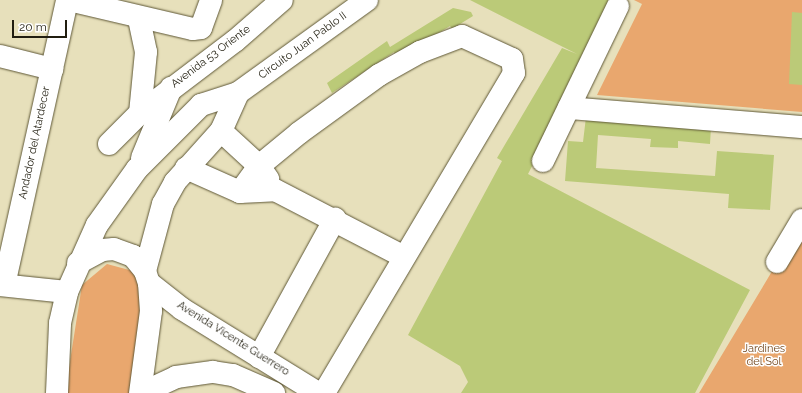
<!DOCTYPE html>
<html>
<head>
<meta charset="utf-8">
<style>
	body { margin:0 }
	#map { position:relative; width:802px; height:393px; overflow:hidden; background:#e7e0bb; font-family:Raleway,sans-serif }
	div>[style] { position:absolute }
	.green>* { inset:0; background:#e9a76e }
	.building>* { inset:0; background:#bbca78 }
	.roads { filter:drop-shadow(0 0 1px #5e5736) drop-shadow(0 0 1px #5e5736) }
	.minor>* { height:22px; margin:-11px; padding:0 11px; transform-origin:11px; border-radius:11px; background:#fff }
	.major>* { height:22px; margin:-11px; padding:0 11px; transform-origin:11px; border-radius:11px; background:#fff }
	span { translate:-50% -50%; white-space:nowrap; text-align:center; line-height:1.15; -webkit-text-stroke:3px #fff; paint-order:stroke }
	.street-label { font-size:11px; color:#211e10 }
	.park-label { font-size:11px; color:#74481f }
	.scale { position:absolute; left:12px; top:20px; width:55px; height:18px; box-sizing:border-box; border:2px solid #211e10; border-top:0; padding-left:5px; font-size:12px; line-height:14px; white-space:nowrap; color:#211e10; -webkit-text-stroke:3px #fff; paint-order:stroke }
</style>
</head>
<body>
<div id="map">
	<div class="green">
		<div style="clip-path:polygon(634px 0,802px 0,802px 112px,597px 95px,642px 4px)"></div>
		<div style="clip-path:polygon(802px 220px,802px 393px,699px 393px,768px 278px)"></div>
		<div style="clip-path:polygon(107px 264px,133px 271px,146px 295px,131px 393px,65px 393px,82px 285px)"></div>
	</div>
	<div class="building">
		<div style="clip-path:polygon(470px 0,617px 0,528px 174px,750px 290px,695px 393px,461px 393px,468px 382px,460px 366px,408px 335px,502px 161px,497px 158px,562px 48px,577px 54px)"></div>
		<div style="clip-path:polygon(453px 8px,471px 12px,473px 16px,452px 29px,450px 26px,397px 58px,394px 52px,332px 93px,327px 83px,387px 41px,390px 47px)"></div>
		<div style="clip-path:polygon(792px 12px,802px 13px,802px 85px,789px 84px)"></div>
		<div style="clip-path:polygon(586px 117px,711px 127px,710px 144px,678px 141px,678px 148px,650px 147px,651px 139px,598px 135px,596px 168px,715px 176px,717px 151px,774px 155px,770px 210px,728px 208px,729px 194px,565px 181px,568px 141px,583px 142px)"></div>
	</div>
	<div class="roads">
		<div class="minor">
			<div style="left:69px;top:0;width:127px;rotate:13.2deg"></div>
			<div style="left:193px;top:29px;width:8px;rotate:-7deg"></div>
			<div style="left:201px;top:28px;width:30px;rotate:-70deg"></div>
			<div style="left:139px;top:19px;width:34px;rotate:78deg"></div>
			<div style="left:146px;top:52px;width:61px;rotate:95.6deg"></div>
			<div style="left:0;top:56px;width:54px;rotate:14deg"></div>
			<div style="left:569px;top:108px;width:234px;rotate:4.7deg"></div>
			<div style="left:221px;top:131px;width:52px;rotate:42.6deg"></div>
			<div style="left:259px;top:166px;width:16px;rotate:55deg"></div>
			<div style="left:109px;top:144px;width:44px;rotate:-45deg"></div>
			<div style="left:140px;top:113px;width:119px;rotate:-37.2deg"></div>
			<div style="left:235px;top:41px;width:62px;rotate:-41.1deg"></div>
			<div style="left:543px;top:161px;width:172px;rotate:-64.2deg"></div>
			<div style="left:186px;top:168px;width:59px;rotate:24deg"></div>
			<div style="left:240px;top:192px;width:35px;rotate:-3deg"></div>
			<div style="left:275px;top:190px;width:145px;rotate:27.4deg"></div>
			<div style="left:240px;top:192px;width:32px;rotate:-54deg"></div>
			<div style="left:259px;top:166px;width:52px;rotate:-39.5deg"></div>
			<div style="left:299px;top:133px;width:99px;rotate:-35.9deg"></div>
			<div style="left:379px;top:75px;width:47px;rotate:-29.3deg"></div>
			<div style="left:420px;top:52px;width:45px;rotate:-20.9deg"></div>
			<div style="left:462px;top:36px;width:55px;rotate:24.7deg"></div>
			<div style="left:512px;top:59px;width:14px;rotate:82deg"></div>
			<div style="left:514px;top:73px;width:372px;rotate:120.7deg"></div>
			<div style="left:777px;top:262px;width:49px;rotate:-59.2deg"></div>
			<div style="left:0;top:285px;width:67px;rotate:6deg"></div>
			<div style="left:4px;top:285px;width:292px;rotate:-77.5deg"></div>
			<div style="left:259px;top:357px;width:158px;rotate:-61.2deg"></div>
		</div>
		<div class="major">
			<div style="left:142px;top:158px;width:76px;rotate:-67.5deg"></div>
			<div style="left:78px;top:263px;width:27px;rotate:-28deg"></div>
			<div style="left:102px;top:250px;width:12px;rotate:-5deg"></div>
			<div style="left:114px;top:249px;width:20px;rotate:20deg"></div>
			<div style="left:133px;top:256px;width:19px;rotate:51deg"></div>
			<div style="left:145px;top:271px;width:13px;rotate:72deg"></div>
			<div style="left:149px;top:283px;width:28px;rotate:86deg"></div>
			<div style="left:151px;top:311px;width:83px;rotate:97.6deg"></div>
			<div style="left:145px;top:271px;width:69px;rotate:-75deg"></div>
			<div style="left:163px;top:204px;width:25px;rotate:-61deg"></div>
			<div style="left:175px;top:182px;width:69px;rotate:-48deg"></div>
			<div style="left:221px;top:131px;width:42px;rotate:-65.9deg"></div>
			<div style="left:149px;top:283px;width:42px;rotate:38.2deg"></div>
			<div style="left:182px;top:309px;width:160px;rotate:31.7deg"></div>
			<div style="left:57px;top:393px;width:70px;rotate:-87.5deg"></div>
			<div style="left:60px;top:323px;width:32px;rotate:-77deg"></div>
			<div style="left:67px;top:292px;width:73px;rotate:-65.9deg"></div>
			<div style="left:97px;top:225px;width:69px;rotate:-54.5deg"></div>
			<div style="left:137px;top:169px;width:91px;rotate:-45deg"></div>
			<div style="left:201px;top:105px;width:39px;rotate:-18deg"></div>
			<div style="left:238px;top:93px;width:159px;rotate:-35.8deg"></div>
			<div style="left:142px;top:393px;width:38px;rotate:-25deg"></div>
			<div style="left:176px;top:377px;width:37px;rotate:-8deg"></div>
			<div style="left:213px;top:372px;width:20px;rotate:9deg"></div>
			<div style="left:233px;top:375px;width:45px;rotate:23.7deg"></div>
		</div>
	</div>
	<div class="street-label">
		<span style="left:303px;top:46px;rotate:-36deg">Circuito Juan Pablo II</span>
		<span style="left:211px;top:57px;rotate:-37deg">Avenida 53 Oriente</span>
		<span style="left:35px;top:143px;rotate:-78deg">Andador del Atardecer</span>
		<span style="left:233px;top:339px;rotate:32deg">Avenida Vicente Guerrero</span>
	</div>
	<div class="park-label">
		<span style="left:764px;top:356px">Jardines<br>del Sol</span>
	</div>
	<div class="scale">20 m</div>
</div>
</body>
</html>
